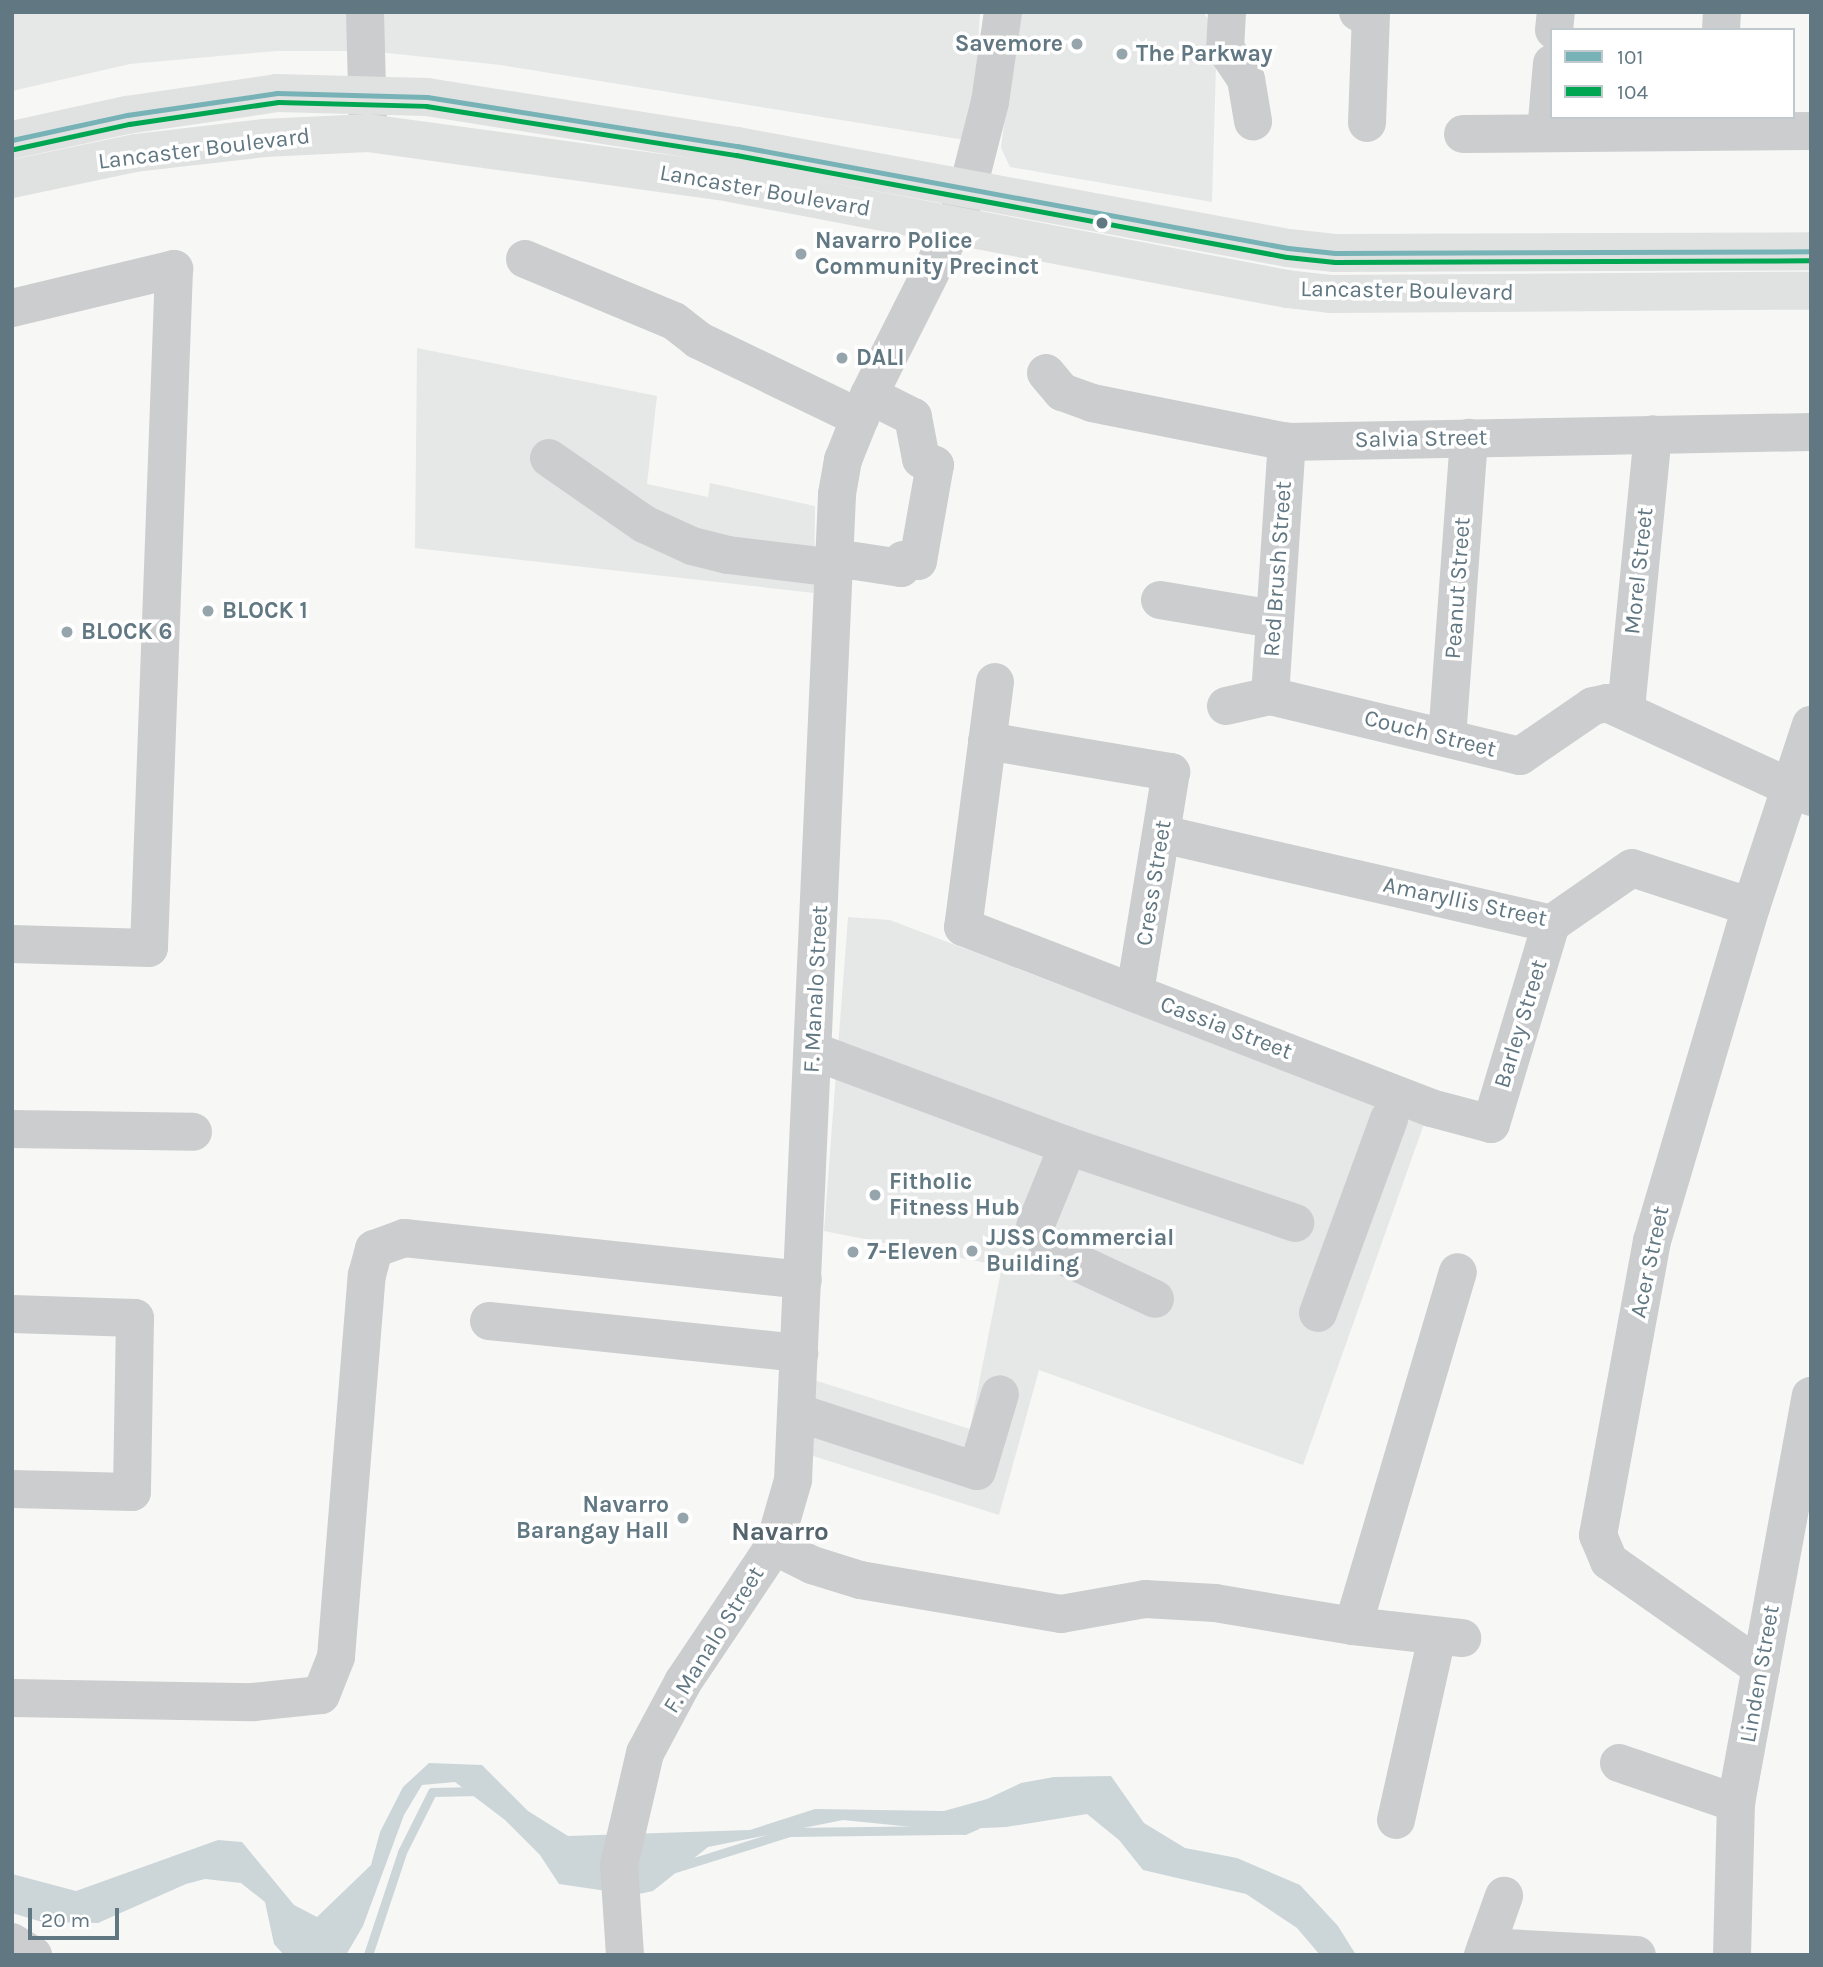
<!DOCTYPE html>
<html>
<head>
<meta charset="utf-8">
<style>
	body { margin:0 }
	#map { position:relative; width:1823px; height:1967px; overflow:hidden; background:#f7f7f6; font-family:Karla,sans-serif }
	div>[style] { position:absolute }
	.built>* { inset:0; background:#e6e8e7 }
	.water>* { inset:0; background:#ccd6d8 }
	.stream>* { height:9px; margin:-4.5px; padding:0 4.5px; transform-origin:4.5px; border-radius:4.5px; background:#ccd6d8 }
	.minor>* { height:38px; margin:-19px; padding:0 19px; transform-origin:19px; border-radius:19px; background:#cccdce }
	.major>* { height:38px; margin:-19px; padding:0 19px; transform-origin:19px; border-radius:19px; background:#e0e1e1 }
	.bus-1>* { height:5px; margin:-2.5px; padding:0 2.5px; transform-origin:2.5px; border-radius:2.5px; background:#77b2b6 }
	.bus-2>* { height:5px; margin:-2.5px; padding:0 2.5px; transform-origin:2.5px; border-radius:2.5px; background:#00a651 }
	.dots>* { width:19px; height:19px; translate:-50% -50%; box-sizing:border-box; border:4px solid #fff; border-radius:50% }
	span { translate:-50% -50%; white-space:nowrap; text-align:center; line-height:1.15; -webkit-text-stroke:7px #fff; paint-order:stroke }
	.poi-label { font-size:23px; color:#617782; font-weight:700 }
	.right { translate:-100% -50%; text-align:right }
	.left { translate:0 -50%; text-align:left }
	.street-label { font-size:23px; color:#617782 }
	.quarter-label { font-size:26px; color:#53646d; font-weight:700 }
	.frame { position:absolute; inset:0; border:14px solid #617782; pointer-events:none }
	.legend { position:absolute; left:1550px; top:28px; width:245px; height:91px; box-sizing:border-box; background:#fff; border:2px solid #c0c9cd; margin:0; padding:9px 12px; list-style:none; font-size:21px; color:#617782 }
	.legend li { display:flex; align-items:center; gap:14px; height:35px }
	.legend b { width:35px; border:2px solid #c0c9cd }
	.scale { position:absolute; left:28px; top:1908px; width:91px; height:32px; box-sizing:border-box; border:4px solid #617782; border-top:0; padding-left:9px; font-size:21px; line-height:24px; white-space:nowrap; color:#617782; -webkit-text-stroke:5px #fff; paint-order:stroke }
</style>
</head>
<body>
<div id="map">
	<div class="built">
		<div style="clip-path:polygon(12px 12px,980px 12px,975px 93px,965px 140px,501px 65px,368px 51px,277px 51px,130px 64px,12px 91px)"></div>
		<div style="clip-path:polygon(1018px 12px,1203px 12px,1217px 32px,1212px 202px,1010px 167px,1001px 148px)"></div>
		<div style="clip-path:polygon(417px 348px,657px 396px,647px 484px,708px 497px,710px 483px,815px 506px,814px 593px,415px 548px)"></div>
		<div style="clip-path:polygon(848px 917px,890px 920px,1424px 1124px,1303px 1465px,1039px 1370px,999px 1515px,810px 1455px,814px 1380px,970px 1429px,1002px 1266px,824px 1231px)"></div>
	</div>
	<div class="water">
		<div style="clip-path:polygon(429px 1763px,482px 1765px,528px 1811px,568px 1836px,750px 1830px,815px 1809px,944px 1811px,987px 1799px,1021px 1783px,1054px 1777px,1111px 1776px,1144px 1823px,1185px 1848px,1237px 1858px,1300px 1885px,1338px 1926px,1356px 1955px,1320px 1955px,1297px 1928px,1246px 1894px,1143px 1870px,1119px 1840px,1087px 1814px,1006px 1827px,942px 1830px,843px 1820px,708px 1847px,653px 1891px,634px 1895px,559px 1884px,540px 1855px,505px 1820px,455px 1782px,422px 1785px,404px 1815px,363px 1926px,346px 1955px,284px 1955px,274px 1944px,265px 1902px,241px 1883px,205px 1879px,186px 1884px,98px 1923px,42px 1922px,12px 1913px,12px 1874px,76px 1891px,218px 1840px,242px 1842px,294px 1905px,317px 1917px,371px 1865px,380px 1832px,403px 1787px)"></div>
	</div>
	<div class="stream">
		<div style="left:675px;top:1868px;width:121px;rotate:-17.4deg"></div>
		<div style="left:790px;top:1832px;width:174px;rotate:-0.7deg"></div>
		<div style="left:964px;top:1830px;width:13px;rotate:-23deg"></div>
		<div style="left:368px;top:1955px;width:108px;rotate:-71.7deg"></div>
		<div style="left:402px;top:1852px;width:67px;rotate:-63.4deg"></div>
		<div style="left:432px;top:1792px;width:47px;rotate:-1.2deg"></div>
	</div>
	<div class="minor">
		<div style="left:365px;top:12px;width:116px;rotate:88.5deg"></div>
		<div style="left:1227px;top:12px;width:36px;rotate:93deg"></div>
		<div style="left:1225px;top:48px;width:37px;rotate:56deg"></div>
		<div style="left:1246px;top:79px;width:43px;rotate:80.5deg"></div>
		<div style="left:1358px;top:12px;width:13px;rotate:9deg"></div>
		<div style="left:1371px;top:14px;width:109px;rotate:92.1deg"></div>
		<div style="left:1554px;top:30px;width:18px;rotate:-84deg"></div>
		<div style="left:1721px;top:30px;width:18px;rotate:-87deg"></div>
		<div style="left:1546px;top:132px;width:69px;rotate:-85deg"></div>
		<div style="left:1463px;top:134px;width:348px;rotate:-0.5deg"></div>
		<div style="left:525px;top:259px;width:161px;rotate:22.6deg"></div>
		<div style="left:674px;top:321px;width:31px;rotate:38deg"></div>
		<div style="left:698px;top:340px;width:180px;rotate:25.7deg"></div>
		<div style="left:12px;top:308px;width:167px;rotate:-13.5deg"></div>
		<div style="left:174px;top:269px;width:679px;rotate:92.11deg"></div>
		<div style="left:149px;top:948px;width:137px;rotate:-178.3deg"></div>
		<div style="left:1046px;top:373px;width:25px;rotate:50deg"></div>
		<div style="left:1062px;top:392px;width:32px;rotate:20deg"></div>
		<div style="left:1092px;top:403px;width:199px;rotate:11.3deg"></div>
		<div style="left:1287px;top:442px;width:524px;rotate:-1.09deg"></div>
		<div style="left:549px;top:458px;width:116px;rotate:34.8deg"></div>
		<div style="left:644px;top:524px;width:53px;rotate:24.6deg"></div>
		<div style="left:692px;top:546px;width:37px;rotate:14deg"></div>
		<div style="left:728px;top:555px;width:108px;rotate:6.9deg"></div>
		<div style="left:835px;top:558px;width:67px;rotate:8.6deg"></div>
		<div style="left:901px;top:568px;width:8px;rotate:-76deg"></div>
		<div style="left:903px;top:560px;width:15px;rotate:4deg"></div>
		<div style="left:918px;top:561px;width:97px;rotate:-80deg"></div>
		<div style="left:935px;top:465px;width:15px;rotate:-157deg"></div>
		<div style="left:921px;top:459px;width:43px;rotate:-100.8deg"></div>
		<div style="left:913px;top:417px;width:49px;rotate:-153.4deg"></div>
		<div style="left:1160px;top:600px;width:116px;rotate:9.5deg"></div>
		<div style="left:995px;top:682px;width:247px;rotate:97.4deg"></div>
		<div style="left:963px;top:927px;width:502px;rotate:21.14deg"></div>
		<div style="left:1431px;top:1108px;width:62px;rotate:14.9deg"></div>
		<div style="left:1491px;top:1124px;width:209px;rotate:-73.3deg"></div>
		<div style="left:1270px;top:696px;width:255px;rotate:-86.2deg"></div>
		<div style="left:1226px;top:706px;width:45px;rotate:-12.8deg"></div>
		<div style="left:1270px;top:696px;width:257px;rotate:13.5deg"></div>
		<div style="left:1520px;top:756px;width:88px;rotate:-34.4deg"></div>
		<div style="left:1593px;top:706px;width:14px;rotate:-12deg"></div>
		<div style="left:1607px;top:703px;width:225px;rotate:24.7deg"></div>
		<div style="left:1626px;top:709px;width:276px;rotate:-84.4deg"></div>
		<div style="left:1447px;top:738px;width:301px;rotate:-85.8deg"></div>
		<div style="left:987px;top:741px;width:187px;rotate:9.6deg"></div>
		<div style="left:1171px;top:772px;width:224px;rotate:99.3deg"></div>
		<div style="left:1162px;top:834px;width:399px;rotate:13deg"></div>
		<div style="left:1551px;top:924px;width:98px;rotate:-34.7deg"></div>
		<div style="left:1632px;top:868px;width:125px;rotate:18.1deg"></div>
		<div style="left:813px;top:1051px;width:272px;rotate:20.4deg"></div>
		<div style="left:1068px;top:1146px;width:87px;rotate:112.2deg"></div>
		<div style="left:12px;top:1129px;width:181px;rotate:0.9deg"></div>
		<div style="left:1068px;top:1146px;width:240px;rotate:18.7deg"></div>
		<div style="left:1048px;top:1249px;width:118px;rotate:25deg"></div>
		<div style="left:1318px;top:1313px;width:207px;rotate:-69.9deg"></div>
		<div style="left:12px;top:1314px;width:123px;rotate:1.9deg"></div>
		<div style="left:135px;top:1318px;width:174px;rotate:91deg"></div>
		<div style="left:132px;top:1492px;width:120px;rotate:-178.6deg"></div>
		<div style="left:489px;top:1321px;width:312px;rotate:5.9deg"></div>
		<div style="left:796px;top:1412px;width:190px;rotate:18.1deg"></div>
		<div style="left:977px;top:1471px;width:80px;rotate:-73.4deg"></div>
		<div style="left:774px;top:1546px;width:42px;rotate:26.6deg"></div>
		<div style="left:812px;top:1565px;width:50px;rotate:17.4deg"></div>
		<div style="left:860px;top:1580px;width:204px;rotate:9.6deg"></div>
		<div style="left:1061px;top:1614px;width:85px;rotate:-10.1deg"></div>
		<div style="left:1145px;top:1599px;width:70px;rotate:3.3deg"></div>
		<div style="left:1215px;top:1603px;width:140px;rotate:9.5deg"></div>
		<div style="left:1353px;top:1626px;width:110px;rotate:6.3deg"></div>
		<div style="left:1353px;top:1626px;width:369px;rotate:-73.5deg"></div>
		<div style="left:1761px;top:1668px;width:186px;rotate:-144.9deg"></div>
		<div style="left:1609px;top:1561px;width:28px;rotate:-113deg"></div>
		<div style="left:1598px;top:1535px;width:299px;rotate:-79.6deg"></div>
		<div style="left:1652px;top:1241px;width:348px;rotate:-73.5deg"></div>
		<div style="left:1751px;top:907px;width:192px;rotate:-71.8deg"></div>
		<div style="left:12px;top:1698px;width:241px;rotate:1deg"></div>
		<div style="left:253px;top:1702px;width:68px;rotate:-5.9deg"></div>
		<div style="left:321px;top:1695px;width:41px;rotate:-68.5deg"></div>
		<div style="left:336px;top:1657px;width:383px;rotate:-85.4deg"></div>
		<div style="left:367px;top:1275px;width:27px;rotate:-75deg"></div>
		<div style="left:374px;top:1249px;width:32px;rotate:-20deg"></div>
		<div style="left:404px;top:1238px;width:401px;rotate:6deg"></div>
		<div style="left:1619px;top:1763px;width:124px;rotate:18.9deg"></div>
		<div style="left:1396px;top:1820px;width:188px;rotate:-77.4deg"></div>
		<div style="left:12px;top:1942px;width:25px;rotate:32deg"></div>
		<div style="left:1486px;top:1947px;width:151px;rotate:3deg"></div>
		<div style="left:625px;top:1955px;width:90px;rotate:-93.8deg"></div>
		<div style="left:619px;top:1865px;width:115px;rotate:-76.9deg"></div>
		<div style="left:645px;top:1753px;width:81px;rotate:-61.8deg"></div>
		<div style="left:683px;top:1682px;width:164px;rotate:-56.2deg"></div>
		<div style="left:774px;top:1546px;width:69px;rotate:-73.9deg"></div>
		<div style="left:793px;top:1480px;width:987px;rotate:-87.44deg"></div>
		<div style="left:837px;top:494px;width:35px;rotate:-80deg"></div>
		<div style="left:843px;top:460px;width:70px;rotate:-68.2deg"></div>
		<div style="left:869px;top:395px;width:189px;rotate:-63.3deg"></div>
		<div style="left:954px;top:226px;width:40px;rotate:-69.8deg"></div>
		<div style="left:968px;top:188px;width:89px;rotate:-75.7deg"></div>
		<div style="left:990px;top:102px;width:91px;rotate:-81.8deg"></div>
		<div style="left:1483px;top:1955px;width:63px;rotate:-70.4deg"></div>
		<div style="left:1732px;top:1955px;width:152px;rotate:-88.5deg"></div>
		<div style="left:1736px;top:1803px;width:414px;rotate:-79.6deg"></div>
	</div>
	<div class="major">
		<div style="left:12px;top:140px;width:118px;rotate:-12.3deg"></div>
		<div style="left:127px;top:115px;width:152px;rotate:-8.3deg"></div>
		<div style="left:277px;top:93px;width:150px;rotate:1.5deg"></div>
		<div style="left:427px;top:97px;width:314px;rotate:9deg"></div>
		<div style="left:737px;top:146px;width:560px;rotate:10.49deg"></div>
		<div style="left:1288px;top:248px;width:47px;rotate:6.1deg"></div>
		<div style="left:1335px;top:253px;width:476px;rotate:-0.2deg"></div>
		<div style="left:12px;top:179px;width:126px;rotate:-11.9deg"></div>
		<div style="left:135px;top:153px;width:130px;rotate:-6.6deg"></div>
		<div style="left:264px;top:138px;width:104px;rotate:-2.8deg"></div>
		<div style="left:368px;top:133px;width:366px;rotate:7.8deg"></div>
		<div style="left:731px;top:183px;width:566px;rotate:10.79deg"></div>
		<div style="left:1287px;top:289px;width:43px;rotate:6.6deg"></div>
		<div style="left:1330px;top:294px;width:481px;rotate:-0.4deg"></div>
	</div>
	<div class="bus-1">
		<div style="left:12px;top:140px;width:118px;rotate:-12.3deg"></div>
		<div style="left:127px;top:115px;width:152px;rotate:-8.3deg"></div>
		<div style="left:277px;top:93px;width:150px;rotate:1.5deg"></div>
		<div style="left:427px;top:97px;width:314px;rotate:9deg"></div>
		<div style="left:737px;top:146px;width:560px;rotate:10.49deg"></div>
		<div style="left:1288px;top:248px;width:47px;rotate:6.1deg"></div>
		<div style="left:1335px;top:253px;width:476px;rotate:-0.2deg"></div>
	</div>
	<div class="bus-2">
		<div style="left:14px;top:149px;width:118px;rotate:-12.3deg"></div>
		<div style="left:129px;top:124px;width:151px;rotate:-8.4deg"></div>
		<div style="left:278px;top:102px;width:148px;rotate:1.5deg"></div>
		<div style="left:426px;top:106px;width:314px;rotate:9deg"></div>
		<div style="left:736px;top:155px;width:560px;rotate:10.49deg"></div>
		<div style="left:1287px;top:257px;width:48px;rotate:5.9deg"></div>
		<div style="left:1335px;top:262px;width:476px;rotate:-0.2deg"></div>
	</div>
	<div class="dots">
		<div style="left:1077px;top:44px;background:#96a4ab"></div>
		<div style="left:1122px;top:54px;background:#96a4ab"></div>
		<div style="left:1102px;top:223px;background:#617782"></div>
		<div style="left:801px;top:254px;background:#96a4ab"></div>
		<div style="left:842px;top:358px;background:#96a4ab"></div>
		<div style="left:208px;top:611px;background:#96a4ab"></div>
		<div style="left:67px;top:632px;background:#96a4ab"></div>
		<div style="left:875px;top:1195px;background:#96a4ab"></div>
		<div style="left:972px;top:1251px;background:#96a4ab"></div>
		<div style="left:853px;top:1252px;background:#96a4ab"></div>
		<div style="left:683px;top:1518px;background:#96a4ab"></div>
	</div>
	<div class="poi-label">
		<span class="right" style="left:1063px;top:44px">Savemore</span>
		<span class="left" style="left:1136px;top:54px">The Parkway</span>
		<span class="left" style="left:815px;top:254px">Navarro Police<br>Community Precinct</span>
		<span class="left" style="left:856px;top:358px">DALI</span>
		<span class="left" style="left:222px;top:611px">BLOCK 1</span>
		<span class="left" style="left:81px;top:632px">BLOCK 6</span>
		<span class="left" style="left:889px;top:1195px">Fitholic<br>Fitness Hub</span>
		<span class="left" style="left:986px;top:1251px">JJSS Commercial<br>Building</span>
		<span class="left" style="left:867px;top:1252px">7-Eleven</span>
		<span class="right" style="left:669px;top:1518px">Navarro<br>Barangay Hall</span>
	</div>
	<div class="street-label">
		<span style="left:204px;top:149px;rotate:-7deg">Lancaster Boulevard</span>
		<span style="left:765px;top:191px;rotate:10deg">Lancaster Boulevard</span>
		<span style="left:1407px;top:291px;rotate:1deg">Lancaster Boulevard</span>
		<span style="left:1421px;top:439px;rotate:-1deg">Salvia Street</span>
		<span style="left:1278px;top:569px;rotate:-86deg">Red Brush Street</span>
		<span style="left:1639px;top:571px;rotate:-84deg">Morel Street</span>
		<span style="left:1458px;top:588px;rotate:-86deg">Peanut Street</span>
		<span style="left:1430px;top:734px;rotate:14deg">Couch Street</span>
		<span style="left:1154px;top:883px;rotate:-81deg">Cress Street</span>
		<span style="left:1465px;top:902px;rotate:12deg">Amaryllis Street</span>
		<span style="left:816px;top:989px;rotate:-87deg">F. Manalo Street</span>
		<span style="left:1521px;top:1024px;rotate:-73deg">Barley Street</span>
		<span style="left:1226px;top:1028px;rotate:21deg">Cassia Street</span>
		<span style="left:1650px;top:1262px;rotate:-78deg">Acer Street</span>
		<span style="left:714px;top:1640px;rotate:-58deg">F. Manalo Street</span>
		<span style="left:1760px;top:1674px;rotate:-80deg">Linden Street</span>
	</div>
	<div class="quarter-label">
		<span style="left:780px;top:1532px">Navarro</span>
	</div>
	<div class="frame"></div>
	<ul class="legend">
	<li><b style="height:9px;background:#77b2b6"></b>101</li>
	<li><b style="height:9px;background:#00a651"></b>104</li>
	</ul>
	<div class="scale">20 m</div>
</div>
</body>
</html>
